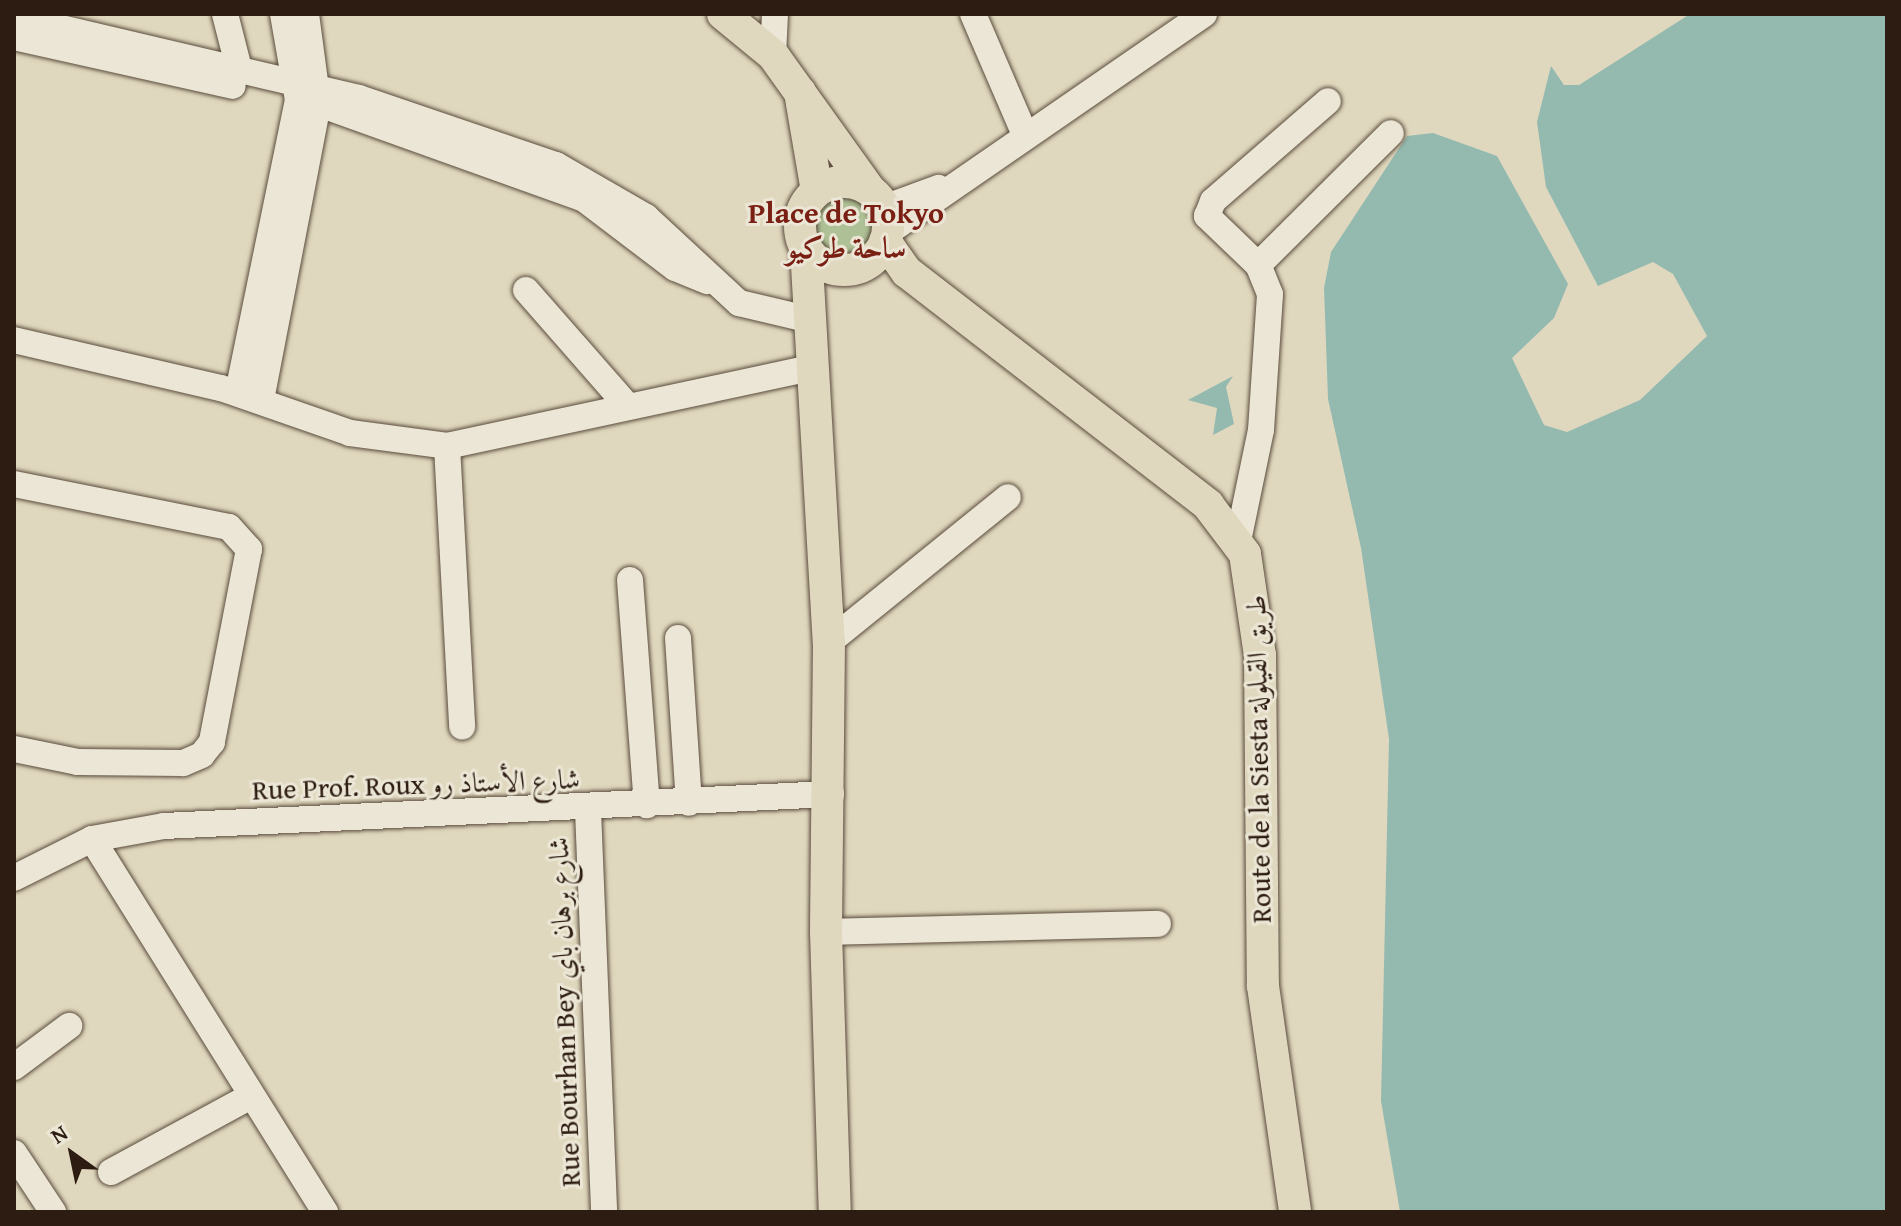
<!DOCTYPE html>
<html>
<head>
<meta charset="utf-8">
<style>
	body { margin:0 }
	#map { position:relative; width:1901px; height:1226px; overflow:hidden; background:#e0d8be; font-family:"Gentium Book Plus",Amiri,serif }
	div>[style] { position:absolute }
	.green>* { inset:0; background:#aec095 }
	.round { border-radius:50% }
	.water>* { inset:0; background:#94bab0 }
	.roads { filter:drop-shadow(0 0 2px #5a4b3c) drop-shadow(0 0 2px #5a4b3c) }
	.minor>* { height:26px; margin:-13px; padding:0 13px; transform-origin:13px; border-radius:13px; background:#ebe6d5 }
	.major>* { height:32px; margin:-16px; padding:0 16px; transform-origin:16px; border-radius:16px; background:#e0d8be }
	.major>.ring { margin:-16px; padding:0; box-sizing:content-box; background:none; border:32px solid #e0d8be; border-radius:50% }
	span { translate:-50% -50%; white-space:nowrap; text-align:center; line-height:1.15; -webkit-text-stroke:6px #ebe6d5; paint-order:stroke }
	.street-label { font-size:28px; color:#2d1c11 }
	.neighbourhood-label { font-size:30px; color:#7a1f14; font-weight:700 }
	.frame { position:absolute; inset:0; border:16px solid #2d1c11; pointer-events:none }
	.north { position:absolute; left:32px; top:1114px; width:80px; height:80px; -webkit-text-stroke:6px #ebe6d5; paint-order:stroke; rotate:327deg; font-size:22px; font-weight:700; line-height:32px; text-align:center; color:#2d1c11 }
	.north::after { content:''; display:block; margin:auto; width:28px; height:36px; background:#2d1c11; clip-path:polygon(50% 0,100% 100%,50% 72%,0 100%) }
</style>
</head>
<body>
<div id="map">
	<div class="green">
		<div class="round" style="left:808px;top:191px;width:72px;height:72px"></div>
	</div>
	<div class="water">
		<div style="clip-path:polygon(1690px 14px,1887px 14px,1887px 1212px,1400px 1212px,1381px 1101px,1389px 739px,1361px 548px,1328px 399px,1324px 288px,1331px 252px,1407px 136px,1433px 133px,1497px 156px,1568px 284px,1554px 318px,1512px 358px,1544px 425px,1567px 432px,1640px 400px,1707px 336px,1673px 274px,1653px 262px,1598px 286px,1546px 187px,1537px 122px,1551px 66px,1564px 85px,1579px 85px)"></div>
		<div style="clip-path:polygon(1233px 376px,1226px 387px,1234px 424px,1213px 435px,1217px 408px,1188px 400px)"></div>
	</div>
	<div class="roads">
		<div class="minor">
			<div style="left:225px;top:14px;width:57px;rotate:75.7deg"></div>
			<div style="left:973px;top:14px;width:132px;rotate:66.7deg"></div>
			<div style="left:14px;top:17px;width:354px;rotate:13.2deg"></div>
			<div style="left:359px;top:98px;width:208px;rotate:18.8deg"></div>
			<div style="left:556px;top:165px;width:104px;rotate:30deg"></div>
			<div style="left:646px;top:217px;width:127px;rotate:42.8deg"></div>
			<div style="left:739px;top:303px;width:74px;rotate:13.3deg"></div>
			<div style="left:14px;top:37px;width:224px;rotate:12.6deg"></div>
			<div style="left:773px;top:55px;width:41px;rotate:-87.2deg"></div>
			<div style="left:322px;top:105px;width:278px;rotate:19.7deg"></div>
			<div style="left:584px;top:199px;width:114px;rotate:37.2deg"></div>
			<div style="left:675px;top:268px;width:35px;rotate:22deg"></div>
			<div style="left:884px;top:208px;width:58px;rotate:-20.3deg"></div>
			<div style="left:888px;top:232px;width:384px;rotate:-34.6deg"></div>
			<div style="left:1258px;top:265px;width:187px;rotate:-44.8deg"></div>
			<div style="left:526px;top:290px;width:149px;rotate:48.8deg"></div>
			<div style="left:14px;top:340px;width:212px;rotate:13.1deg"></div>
			<div style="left:221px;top:388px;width:137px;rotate:19.2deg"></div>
			<div style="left:350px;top:433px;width:98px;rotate:7.6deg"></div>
			<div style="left:447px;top:446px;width:373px;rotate:-12.1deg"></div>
			<div style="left:238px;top:392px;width:298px;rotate:-78.4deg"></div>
			<div style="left:298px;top:100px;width:87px;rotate:-99.9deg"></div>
			<div style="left:261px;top:400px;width:301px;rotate:-79.1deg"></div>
			<div style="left:318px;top:104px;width:91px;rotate:-97.6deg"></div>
			<div style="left:447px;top:446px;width:281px;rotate:86.9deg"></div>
			<div style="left:14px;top:484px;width:219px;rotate:11.3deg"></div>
			<div style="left:229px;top:527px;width:30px;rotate:48deg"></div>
			<div style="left:249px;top:549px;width:197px;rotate:100.9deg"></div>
			<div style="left:212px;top:742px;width:16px;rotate:128deg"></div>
			<div style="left:202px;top:755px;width:21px;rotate:157deg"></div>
			<div style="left:183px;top:763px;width:105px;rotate:-179.5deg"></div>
			<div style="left:78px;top:762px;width:65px;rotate:-168.5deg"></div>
			<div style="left:1238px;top:541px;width:113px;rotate:-78.3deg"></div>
			<div style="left:1261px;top:430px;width:136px;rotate:-86.2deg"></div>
			<div style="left:1270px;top:294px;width:31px;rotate:-112deg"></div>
			<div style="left:1258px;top:265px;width:71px;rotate:-136.1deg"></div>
			<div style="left:1207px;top:216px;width:16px;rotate:-68deg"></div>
			<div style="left:1213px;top:201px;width:152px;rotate:-41deg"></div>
			<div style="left:630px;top:580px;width:226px;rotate:85.7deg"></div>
			<div style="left:678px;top:638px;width:165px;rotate:86.2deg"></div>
			<div style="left:829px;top:642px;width:230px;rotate:-39deg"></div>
			<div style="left:588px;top:810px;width:402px;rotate:87.7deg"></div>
			<div style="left:92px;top:839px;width:440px;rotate:58deg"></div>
			<div style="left:14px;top:878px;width:87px;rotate:-26.6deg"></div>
			<div style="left:92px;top:839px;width:73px;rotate:-10.2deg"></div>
			<div style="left:164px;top:826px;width:668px;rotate:-2.75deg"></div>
			<div style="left:826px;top:932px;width:332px;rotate:-1.4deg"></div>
			<div style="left:14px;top:1067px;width:69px;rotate:-36.7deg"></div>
			<div style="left:14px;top:1153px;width:71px;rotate:56.5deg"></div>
			<div style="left:111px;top:1172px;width:157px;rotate:-28.5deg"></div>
		</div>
		<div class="major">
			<div style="left:723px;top:14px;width:65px;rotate:39.4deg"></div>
			<div style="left:773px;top:55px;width:165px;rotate:54.4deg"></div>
			<div style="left:800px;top:92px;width:100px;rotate:80.3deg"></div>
			<div class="ring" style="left:800px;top:182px;width:56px;height:56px"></div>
			<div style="left:885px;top:241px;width:38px;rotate:55deg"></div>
			<div style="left:907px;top:272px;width:381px;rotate:37.7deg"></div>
			<div style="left:1208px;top:505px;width:61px;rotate:52.9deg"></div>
			<div style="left:1245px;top:554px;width:102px;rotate:81.6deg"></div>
			<div style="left:1260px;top:655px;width:331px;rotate:89.5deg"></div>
			<div style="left:1263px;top:986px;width:228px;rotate:81.9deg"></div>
			<div style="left:806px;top:248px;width:395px;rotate:86.7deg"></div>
			<div style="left:829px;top:642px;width:290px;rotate:90.6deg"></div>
			<div style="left:826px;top:932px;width:280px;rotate:88.2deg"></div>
		</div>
	</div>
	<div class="street-label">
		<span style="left:1258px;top:759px;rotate:-91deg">Route de la Siesta طريق القيلولة</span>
		<span style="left:416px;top:784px;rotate:-2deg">Rue Prof. Roux شارع الأستاذ رو</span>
		<span style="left:564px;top:1012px;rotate:-92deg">Rue Bourhan Bey شارع برهان باي</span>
	</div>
	<div class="neighbourhood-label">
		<span style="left:846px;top:229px">Place de Tokyo<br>ساحة طوكيو</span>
	</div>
	<div class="frame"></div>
	<div class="north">N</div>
</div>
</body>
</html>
